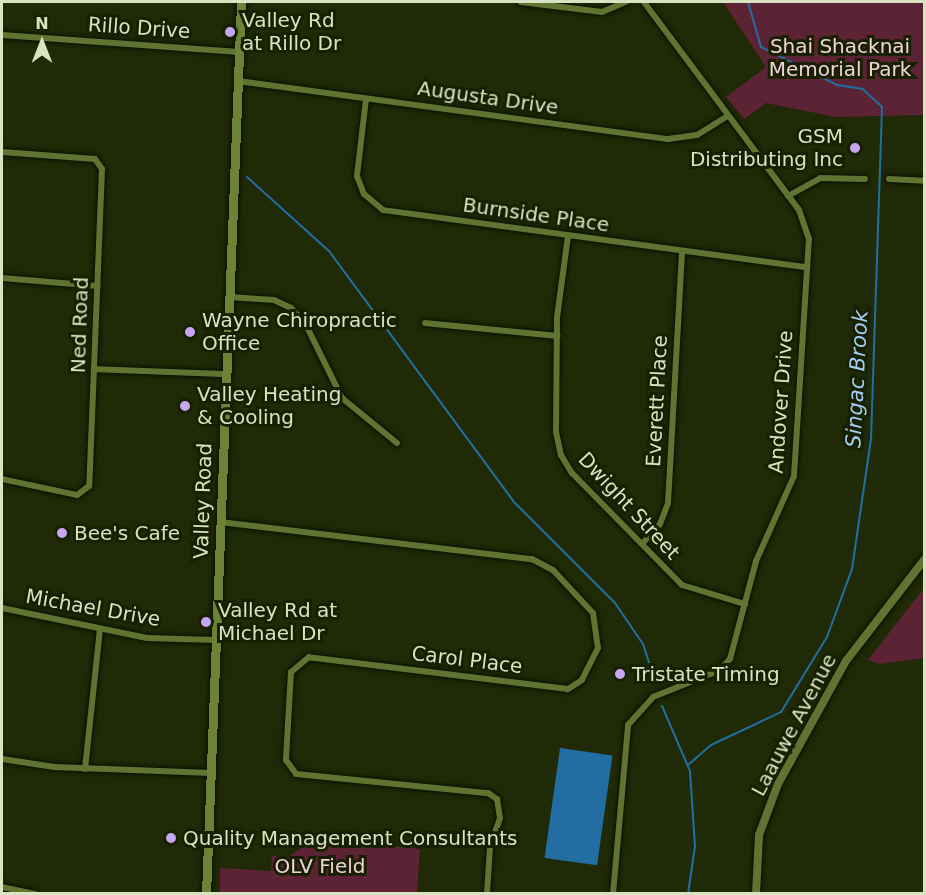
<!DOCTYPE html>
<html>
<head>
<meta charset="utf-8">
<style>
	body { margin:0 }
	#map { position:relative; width:926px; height:895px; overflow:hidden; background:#202a06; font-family:"DejaVu Sans",sans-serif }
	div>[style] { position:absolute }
	.green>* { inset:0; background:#5c2334 }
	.water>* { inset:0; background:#226ea2; transform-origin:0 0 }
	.stream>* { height:2px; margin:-1px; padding:0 1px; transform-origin:1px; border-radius:1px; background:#226ea2 }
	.roads { filter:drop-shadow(0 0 2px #0b1101) drop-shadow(0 0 2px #0b1101) }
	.minor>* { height:6px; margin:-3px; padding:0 3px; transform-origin:3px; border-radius:3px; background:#607432 }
	.tertiary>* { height:8px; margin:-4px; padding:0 4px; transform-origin:4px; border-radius:4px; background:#607432 }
	.primary>* { height:9px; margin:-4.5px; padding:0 4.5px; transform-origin:4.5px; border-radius:4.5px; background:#6c8335 }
	.dots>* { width:16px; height:16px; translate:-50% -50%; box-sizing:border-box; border:3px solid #172000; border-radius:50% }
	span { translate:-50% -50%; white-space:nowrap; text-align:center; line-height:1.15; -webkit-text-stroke:6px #172000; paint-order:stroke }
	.poi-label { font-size:20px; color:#d7e3c1 }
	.left { translate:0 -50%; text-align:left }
	.right { translate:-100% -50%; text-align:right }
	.street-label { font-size:20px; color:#d7e3c1 }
	.park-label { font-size:20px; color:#f0d3d9 }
	.water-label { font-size:21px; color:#a2cdf0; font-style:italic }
	.frame { position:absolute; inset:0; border:3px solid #d7e3c1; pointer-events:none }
	.north { position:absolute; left:12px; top:12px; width:60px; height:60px; -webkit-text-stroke:4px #172000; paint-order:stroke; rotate:0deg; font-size:16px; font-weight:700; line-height:24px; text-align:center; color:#d7e3c1 }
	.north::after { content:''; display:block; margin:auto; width:21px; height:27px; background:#d7e3c1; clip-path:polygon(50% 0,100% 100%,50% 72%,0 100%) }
</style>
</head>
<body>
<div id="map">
	<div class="green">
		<div style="clip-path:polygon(723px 2px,924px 2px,924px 115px,836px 117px,766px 103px,744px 119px,726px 97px,766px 67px)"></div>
		<div style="clip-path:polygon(924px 588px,924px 658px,880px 664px,868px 660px)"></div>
		<div style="clip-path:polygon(315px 839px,420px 849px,417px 893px,220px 893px,220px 868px,271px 871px,272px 855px,285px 859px)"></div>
	</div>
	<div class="water">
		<div style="left:560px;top:748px;width:53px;height:111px;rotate:8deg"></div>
	</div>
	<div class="stream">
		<div style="left:247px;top:177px;width:110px;rotate:42.1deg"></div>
		<div style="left:329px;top:251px;width:310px;rotate:53.6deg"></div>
		<div style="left:513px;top:501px;width:144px;rotate:45deg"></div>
		<div style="left:615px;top:603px;width:50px;rotate:55.7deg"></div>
		<div style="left:643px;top:644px;width:39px;rotate:72deg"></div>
		<div style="left:662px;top:706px;width:71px;rotate:66.7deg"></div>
		<div style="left:690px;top:771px;width:75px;rotate:86.2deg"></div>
		<div style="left:695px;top:846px;width:49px;rotate:98.3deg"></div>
		<div style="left:688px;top:765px;width:30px;rotate:-41deg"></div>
		<div style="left:711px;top:745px;width:77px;rotate:-25.2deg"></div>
		<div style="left:781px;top:712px;width:88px;rotate:-58.5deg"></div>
		<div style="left:827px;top:637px;width:72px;rotate:-69.8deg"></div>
		<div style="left:852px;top:569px;width:131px;rotate:-81.7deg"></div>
		<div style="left:871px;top:439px;width:332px;rotate:-88.1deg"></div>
		<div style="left:882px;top:107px;width:26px;rotate:-137deg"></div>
		<div style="left:863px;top:89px;width:26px;rotate:-171deg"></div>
		<div style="left:837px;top:85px;width:85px;rotate:-153.4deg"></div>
		<div style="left:761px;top:47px;width:47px;rotate:-106.1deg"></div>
	</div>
	<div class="roads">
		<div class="minor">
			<div style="left:521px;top:2px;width:82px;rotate:7deg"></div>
			<div style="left:602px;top:12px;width:26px;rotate:-23deg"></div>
			<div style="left:2px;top:35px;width:238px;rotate:4.1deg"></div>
			<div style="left:238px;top:81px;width:434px;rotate:7.7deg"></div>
			<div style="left:668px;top:139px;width:29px;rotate:-8deg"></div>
			<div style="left:697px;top:135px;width:36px;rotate:-32deg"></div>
			<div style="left:366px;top:99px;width:78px;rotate:96.7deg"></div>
			<div style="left:357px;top:176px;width:19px;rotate:69deg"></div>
			<div style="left:364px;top:194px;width:25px;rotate:40deg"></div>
			<div style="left:383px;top:210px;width:428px;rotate:7.7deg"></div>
			<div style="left:2px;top:152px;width:93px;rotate:4.3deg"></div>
			<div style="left:95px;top:159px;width:12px;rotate:55deg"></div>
			<div style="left:102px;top:169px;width:317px;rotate:92.3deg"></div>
			<div style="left:89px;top:486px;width:15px;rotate:143deg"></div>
			<div style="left:77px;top:495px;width:77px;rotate:-168deg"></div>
			<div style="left:889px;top:179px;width:35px;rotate:3deg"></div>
			<div style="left:788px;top:196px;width:37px;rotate:-29deg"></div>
			<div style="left:820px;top:178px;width:45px;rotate:1.3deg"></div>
			<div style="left:568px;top:236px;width:82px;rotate:97.7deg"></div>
			<div style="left:557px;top:317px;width:115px;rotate:90.5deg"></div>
			<div style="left:556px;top:432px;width:24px;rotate:78deg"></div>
			<div style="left:561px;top:455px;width:21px;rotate:59deg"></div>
			<div style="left:572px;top:473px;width:157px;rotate:45.5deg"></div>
			<div style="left:682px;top:585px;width:66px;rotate:16.8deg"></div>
			<div style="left:2px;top:278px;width:96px;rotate:4.8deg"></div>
			<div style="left:229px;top:297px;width:45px;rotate:3.8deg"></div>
			<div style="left:274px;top:300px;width:19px;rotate:25deg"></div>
			<div style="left:291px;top:308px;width:21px;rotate:47deg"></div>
			<div style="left:305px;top:323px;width:84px;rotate:63.7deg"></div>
			<div style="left:342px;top:398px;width:71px;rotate:39.3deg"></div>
			<div style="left:425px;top:323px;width:133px;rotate:5.6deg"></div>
			<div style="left:94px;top:369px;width:132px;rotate:2.2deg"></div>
			<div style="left:220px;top:522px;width:314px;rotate:6.8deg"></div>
			<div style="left:532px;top:559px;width:24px;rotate:28deg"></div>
			<div style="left:553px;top:570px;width:59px;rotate:47.1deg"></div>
			<div style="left:593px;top:613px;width:35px;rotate:82deg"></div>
			<div style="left:598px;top:648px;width:36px;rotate:117deg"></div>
			<div style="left:582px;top:680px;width:17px;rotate:147deg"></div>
			<div style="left:568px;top:689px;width:261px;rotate:-173deg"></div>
			<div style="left:309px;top:657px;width:23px;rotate:140deg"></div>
			<div style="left:291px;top:672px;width:88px;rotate:93.3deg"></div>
			<div style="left:286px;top:760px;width:17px;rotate:54deg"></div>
			<div style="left:296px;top:774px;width:193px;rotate:5.7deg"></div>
			<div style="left:488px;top:793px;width:11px;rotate:34deg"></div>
			<div style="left:497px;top:799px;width:19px;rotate:81deg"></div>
			<div style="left:500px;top:818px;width:31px;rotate:109deg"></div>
			<div style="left:490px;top:847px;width:47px;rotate:93.7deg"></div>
			<div style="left:642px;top:544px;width:27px;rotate:-48deg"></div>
			<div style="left:660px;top:524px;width:22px;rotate:-69deg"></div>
			<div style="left:668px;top:503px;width:252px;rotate:-86.8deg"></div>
			<div style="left:2px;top:608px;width:148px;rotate:11.7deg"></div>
			<div style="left:147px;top:638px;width:69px;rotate:1.7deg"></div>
			<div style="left:2px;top:759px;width:53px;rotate:8.7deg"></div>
			<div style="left:54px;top:767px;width:157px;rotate:2.2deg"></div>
			<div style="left:85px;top:769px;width:141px;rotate:-83.9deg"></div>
			<div style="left:2px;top:887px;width:34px;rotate:12deg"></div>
			<div style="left:613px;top:894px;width:170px;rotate:-84.9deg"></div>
			<div style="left:628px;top:725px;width:38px;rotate:-48deg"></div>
			<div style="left:653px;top:697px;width:72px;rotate:-21.9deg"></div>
			<div style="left:720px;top:670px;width:15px;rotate:-48deg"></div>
			<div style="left:730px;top:659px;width:101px;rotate:-75.1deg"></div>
			<div style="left:756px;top:561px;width:93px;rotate:-65.9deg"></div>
			<div style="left:794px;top:476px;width:237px;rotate:-86.4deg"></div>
			<div style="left:809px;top:239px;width:31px;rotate:-109deg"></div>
			<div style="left:799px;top:210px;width:259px;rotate:-126.7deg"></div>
		</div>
		<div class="tertiary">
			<div style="left:756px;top:894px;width:59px;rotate:-87.1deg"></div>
			<div style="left:759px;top:835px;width:54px;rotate:-69.6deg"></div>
			<div style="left:778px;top:784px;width:141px;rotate:-61.1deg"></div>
			<div style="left:846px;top:661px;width:128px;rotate:-52.3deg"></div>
		</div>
		<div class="primary">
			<div style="left:206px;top:894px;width:893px;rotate:-87.75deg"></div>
		</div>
	</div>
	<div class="dots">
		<div style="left:230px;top:32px;background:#c6a6f0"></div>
		<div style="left:855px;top:148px;background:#c6a6f0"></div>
		<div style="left:190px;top:332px;background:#c6a6f0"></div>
		<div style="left:185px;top:406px;background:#c6a6f0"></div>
		<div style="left:62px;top:533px;background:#c6a6f0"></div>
		<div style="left:206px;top:622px;background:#c6a6f0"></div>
		<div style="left:620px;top:674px;background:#c6a6f0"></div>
		<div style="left:171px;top:838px;background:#c6a6f0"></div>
	</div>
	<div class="poi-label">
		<span class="left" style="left:242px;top:32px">Valley Rd<br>at Rillo Dr</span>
		<span class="right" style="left:843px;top:148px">GSM<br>Distributing Inc</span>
		<span class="left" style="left:202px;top:332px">Wayne Chiropractic<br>Office</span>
		<span class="left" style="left:197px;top:406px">Valley Heating<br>&amp; Cooling</span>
		<span class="left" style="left:74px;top:533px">Bee's Cafe</span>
		<span class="left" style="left:218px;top:622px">Valley Rd at<br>Michael Dr</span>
		<span class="left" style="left:632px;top:674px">Tristate Timing</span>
		<span class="left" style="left:183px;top:838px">Quality Management Consultants</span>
	</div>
	<div class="street-label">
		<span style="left:139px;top:28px;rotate:4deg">Rillo Drive</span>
		<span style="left:488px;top:98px;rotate:8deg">Augusta Drive</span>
		<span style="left:536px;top:215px;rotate:8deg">Burnside Place</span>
		<span style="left:80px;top:325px;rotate:-88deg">Ned Road</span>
		<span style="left:657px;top:401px;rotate:-87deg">Everett Place</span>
		<span style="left:781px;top:402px;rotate:-86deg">Andover Drive</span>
		<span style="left:203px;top:501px;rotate:-88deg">Valley Road</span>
		<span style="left:629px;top:506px;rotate:47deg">Dwight Street</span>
		<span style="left:93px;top:608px;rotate:10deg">Michael Drive</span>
		<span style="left:467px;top:660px;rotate:7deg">Carol Place</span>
		<span style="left:794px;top:725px;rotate:-62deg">Laauwe Avenue</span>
	</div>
	<div class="park-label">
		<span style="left:840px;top:58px">Shai Shacknai<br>Memorial Park</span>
		<span style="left:320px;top:866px">OLV Field</span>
	</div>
	<div class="water-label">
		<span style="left:857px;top:379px;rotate:-87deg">Singac Brook</span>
	</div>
	<div class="frame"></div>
	<div class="north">N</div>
</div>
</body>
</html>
